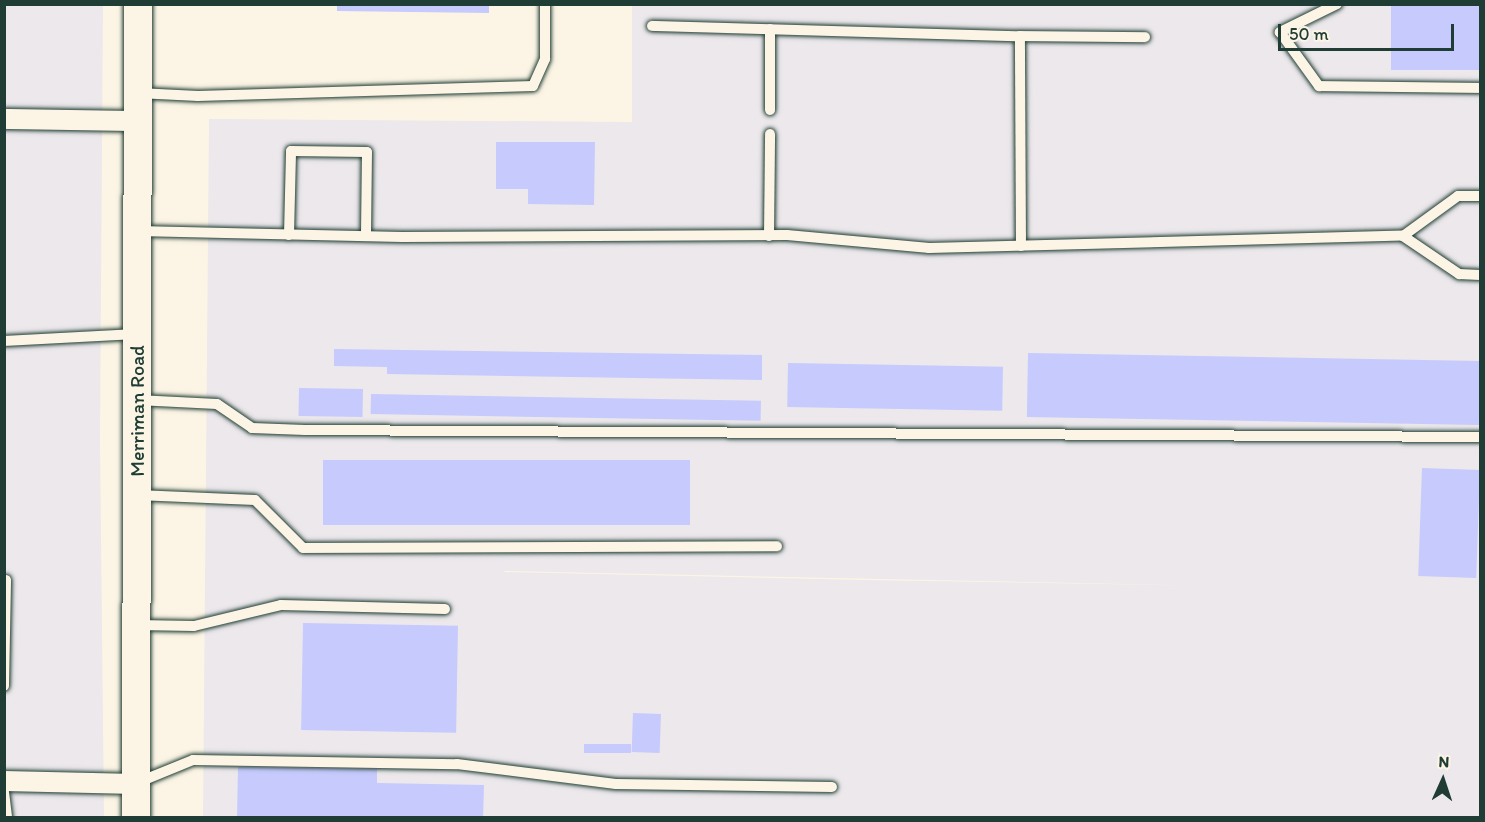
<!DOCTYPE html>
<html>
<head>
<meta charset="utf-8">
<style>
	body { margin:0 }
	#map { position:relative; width:1485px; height:822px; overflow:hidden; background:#fcf5e5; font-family:Itim,sans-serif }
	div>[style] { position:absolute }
	.built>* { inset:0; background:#ece8ec }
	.building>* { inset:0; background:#c6cafc; transform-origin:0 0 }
	.roads { filter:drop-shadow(0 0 2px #1f3d34) drop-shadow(0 0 2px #1f3d34) }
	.service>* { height:10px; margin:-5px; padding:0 5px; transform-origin:5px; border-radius:5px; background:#fcf5e5 }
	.minor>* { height:20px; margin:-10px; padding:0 10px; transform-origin:10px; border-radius:10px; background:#fcf5e5 }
	.secondary>* { height:28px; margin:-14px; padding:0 14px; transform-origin:14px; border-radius:14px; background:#fcf5e5 }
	span { translate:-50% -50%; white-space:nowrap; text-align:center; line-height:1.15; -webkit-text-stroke:6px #fcf5e5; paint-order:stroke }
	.street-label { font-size:20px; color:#1f3d34 }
	.frame { position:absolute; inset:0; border:6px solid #1f3d34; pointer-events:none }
	.north { position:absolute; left:1413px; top:750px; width:60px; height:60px; -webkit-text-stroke:4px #fcf5e5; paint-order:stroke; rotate:3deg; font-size:16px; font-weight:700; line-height:24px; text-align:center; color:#1f3d34 }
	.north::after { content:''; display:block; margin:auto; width:21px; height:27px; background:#1f3d34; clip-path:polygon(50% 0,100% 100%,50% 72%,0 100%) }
	.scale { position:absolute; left:1278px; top:24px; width:176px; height:27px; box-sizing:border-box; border:3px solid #1f3d34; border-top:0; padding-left:8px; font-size:18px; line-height:21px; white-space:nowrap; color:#1f3d34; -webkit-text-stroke:4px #fcf5e5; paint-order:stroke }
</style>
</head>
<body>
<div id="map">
	<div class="built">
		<div style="clip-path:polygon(5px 5px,103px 5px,100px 439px,104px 817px,5px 818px)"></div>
		<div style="clip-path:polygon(evenodd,632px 5px,1480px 5px,1480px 817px,203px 818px,209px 119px,632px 122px,632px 5px,504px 572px,505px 571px,1220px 586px,866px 580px,504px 572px)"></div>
	</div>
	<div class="building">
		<div style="clip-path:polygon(337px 4px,489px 4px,489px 13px,337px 11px)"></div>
		<div style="left:1391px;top:4px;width:89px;height:66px"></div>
		<div style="clip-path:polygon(496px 142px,595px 142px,594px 205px,528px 204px,528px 189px,496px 189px)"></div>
		<div style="clip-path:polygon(334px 349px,762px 355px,762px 380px,387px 374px,387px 367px,334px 366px)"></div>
		<div style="left:1028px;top:353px;width:452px;height:64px;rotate:1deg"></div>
		<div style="left:788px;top:363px;width:215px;height:44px;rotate:1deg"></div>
		<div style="left:299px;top:388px;width:64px;height:28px;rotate:1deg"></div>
		<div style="left:371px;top:394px;width:390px;height:20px;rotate:1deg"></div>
		<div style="left:323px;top:460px;width:367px;height:65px"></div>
		<div style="left:1422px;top:468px;width:58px;height:108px;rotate:2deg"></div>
		<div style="left:303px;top:623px;width:155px;height:107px;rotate:1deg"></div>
		<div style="left:633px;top:713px;width:28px;height:39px;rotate:2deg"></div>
		<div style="left:584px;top:744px;width:47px;height:9px"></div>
		<div style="clip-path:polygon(238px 767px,377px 769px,377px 783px,484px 785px,483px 818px,237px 818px)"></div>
	</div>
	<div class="roads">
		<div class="service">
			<div style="left:1337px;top:4px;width:64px;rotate:153.8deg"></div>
			<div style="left:1280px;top:32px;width:67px;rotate:54.2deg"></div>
			<div style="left:1319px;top:86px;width:161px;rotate:0.7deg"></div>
			<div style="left:652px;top:26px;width:368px;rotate:1.6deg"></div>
			<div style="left:770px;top:29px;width:81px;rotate:90deg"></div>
			<div style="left:138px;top:93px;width:60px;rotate:2.9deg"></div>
			<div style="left:198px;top:96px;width:335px;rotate:-1.7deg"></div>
			<div style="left:533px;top:86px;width:30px;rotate:-66deg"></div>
			<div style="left:545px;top:59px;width:55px;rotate:-90deg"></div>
			<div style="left:137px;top:231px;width:265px;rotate:1.3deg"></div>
			<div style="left:402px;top:237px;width:385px;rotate:-0.3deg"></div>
			<div style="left:787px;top:235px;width:143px;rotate:5.2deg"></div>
			<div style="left:929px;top:248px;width:474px;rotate:-1.5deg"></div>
			<div style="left:1403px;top:236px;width:68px;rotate:-36deg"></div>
			<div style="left:1458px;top:196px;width:22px"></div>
			<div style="left:289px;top:235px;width:84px;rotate:-88.6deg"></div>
			<div style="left:291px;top:151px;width:76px;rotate:0.8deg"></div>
			<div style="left:367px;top:152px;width:84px;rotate:90.7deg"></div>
			<div style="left:769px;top:236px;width:102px;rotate:-89.4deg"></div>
			<div style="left:1403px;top:236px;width:68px;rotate:34.2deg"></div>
			<div style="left:1459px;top:274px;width:21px;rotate:3deg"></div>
			<div style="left:1021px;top:246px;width:210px;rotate:-90.3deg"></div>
			<div style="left:1020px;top:36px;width:125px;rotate:0.5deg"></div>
			<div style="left:4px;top:341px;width:132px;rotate:-3deg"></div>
			<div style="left:137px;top:400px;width:80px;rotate:2.9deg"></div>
			<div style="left:217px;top:404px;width:42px;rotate:34.4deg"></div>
			<div style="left:252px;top:428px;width:53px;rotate:2.2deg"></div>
			<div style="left:305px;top:430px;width:1175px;rotate:0.34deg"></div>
			<div style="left:137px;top:495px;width:118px;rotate:2.4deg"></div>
			<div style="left:255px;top:500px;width:68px;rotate:45deg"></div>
			<div style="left:303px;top:548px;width:474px;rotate:-0.2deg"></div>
			<div style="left:137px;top:625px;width:57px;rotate:1deg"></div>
			<div style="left:194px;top:626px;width:89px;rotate:-13.6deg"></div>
			<div style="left:281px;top:605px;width:164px;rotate:1.4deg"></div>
			<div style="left:4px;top:686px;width:106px;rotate:-88.9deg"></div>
			<div style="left:139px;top:782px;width:58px;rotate:-22.2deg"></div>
			<div style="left:193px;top:760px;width:264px;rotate:0.9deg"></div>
			<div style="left:457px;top:764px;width:160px;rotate:7.2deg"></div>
			<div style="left:616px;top:784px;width:216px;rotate:0.8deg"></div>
			<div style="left:4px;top:792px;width:26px;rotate:83deg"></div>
		</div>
		<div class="minor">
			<div style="left:4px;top:119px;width:133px;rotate:0.9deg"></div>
			<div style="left:4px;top:781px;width:132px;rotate:1.3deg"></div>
		</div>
		<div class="secondary">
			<div style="left:136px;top:818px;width:814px;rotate:-89.86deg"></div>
		</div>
	</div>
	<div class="street-label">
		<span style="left:137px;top:411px;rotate:-90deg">Merriman Road</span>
	</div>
	<div class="frame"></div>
	<div class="north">N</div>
	<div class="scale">50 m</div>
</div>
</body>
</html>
